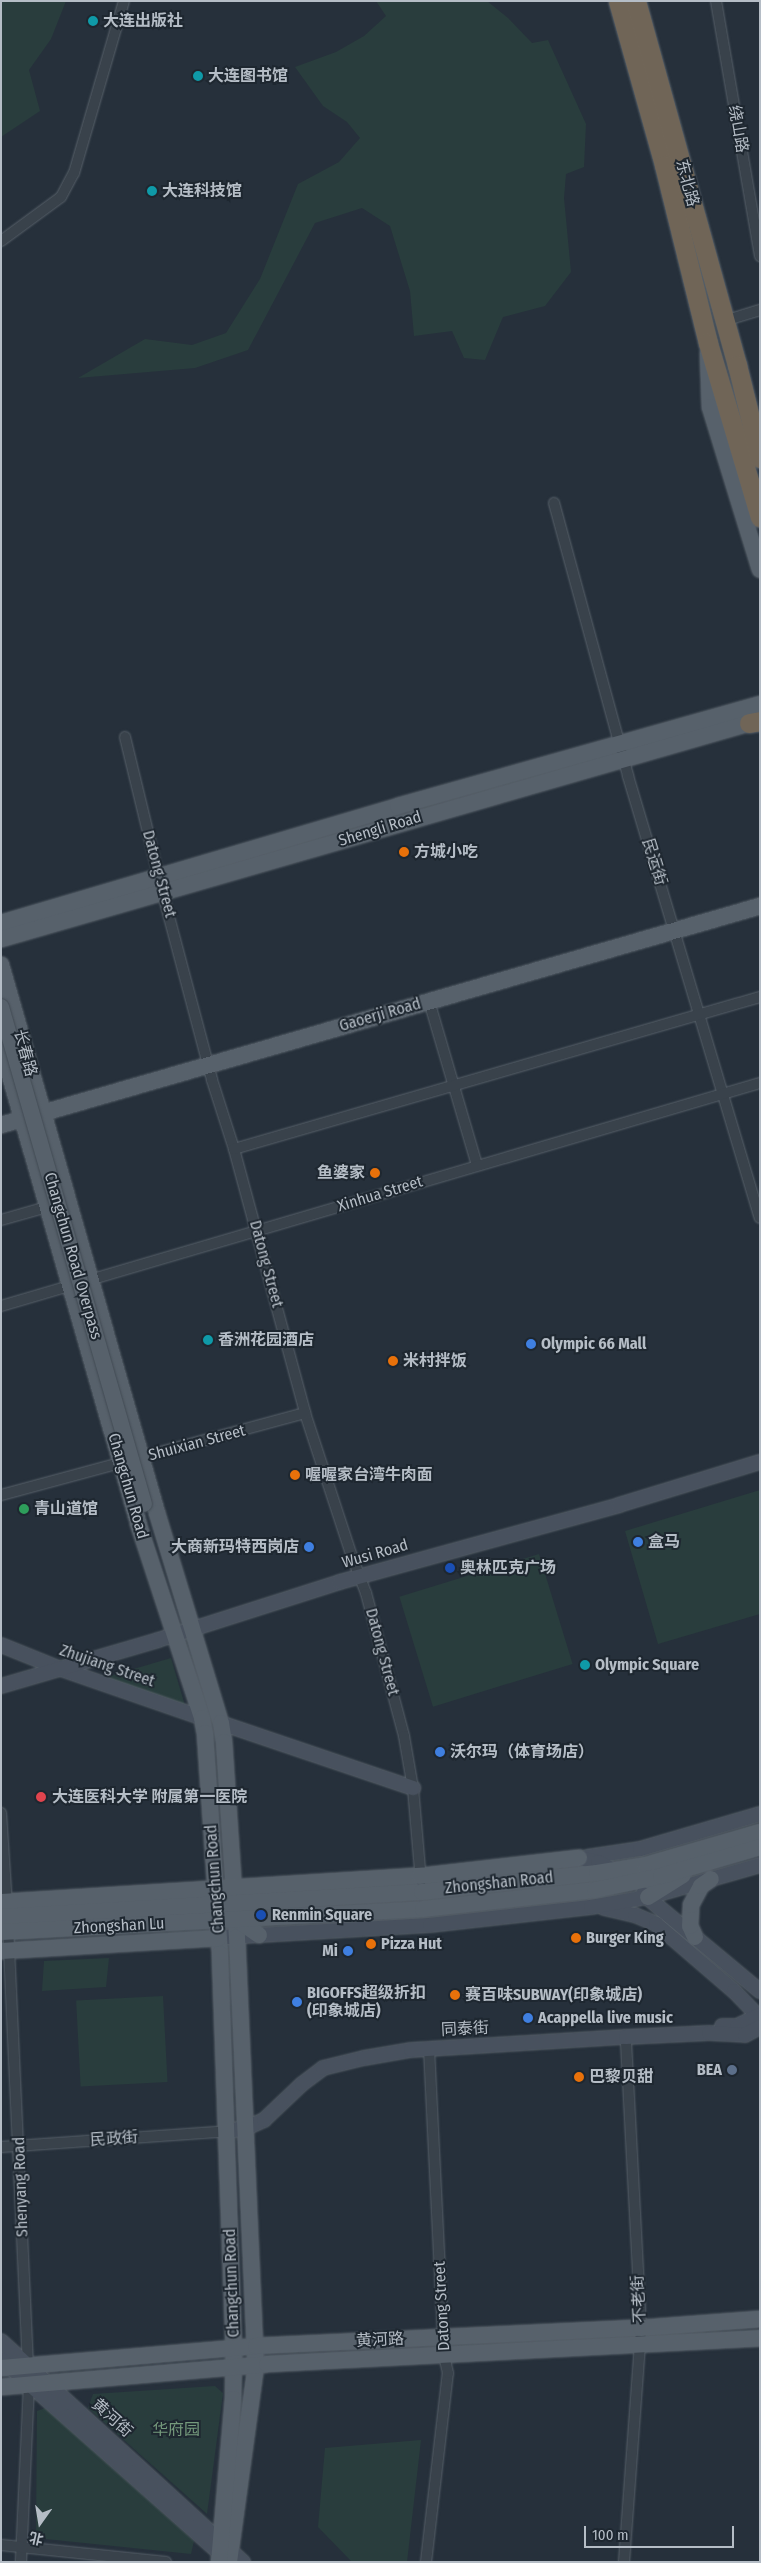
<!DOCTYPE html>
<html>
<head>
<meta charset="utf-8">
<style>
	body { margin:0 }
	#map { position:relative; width:761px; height:2563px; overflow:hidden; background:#26303b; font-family:"Fira Sans Condensed","Noto Sans SC",sans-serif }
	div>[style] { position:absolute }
	.green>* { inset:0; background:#293d3d; transform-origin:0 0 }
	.roads { filter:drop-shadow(0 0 1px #576069) drop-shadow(0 0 1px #576069) }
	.street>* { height:10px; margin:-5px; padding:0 5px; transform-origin:5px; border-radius:5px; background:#39424b }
	.secondary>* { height:14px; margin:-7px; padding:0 7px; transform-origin:7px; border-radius:7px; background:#48515e }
	.primary>* { height:16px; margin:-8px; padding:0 8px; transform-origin:8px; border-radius:8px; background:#57616b }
	.highway>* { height:19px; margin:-9.5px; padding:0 9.5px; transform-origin:9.5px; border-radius:9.5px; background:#706557 }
	.bridges { filter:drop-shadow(0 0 1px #424b54) drop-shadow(0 0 1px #424b54) }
	.primary-bridge>* { height:16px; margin:-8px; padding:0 8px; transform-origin:8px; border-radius:8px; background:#57616b }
	.dots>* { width:14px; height:14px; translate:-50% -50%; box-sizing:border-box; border:2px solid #1e2730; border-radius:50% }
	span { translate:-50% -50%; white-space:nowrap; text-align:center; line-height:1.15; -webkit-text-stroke:4px #1e2730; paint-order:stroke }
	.poi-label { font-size:16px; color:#b5bdc6; font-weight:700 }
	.left { translate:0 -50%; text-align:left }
	.right { translate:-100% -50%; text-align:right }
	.street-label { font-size:16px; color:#b5bdc6 }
	.park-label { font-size:16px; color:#759a7c }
	.frame { position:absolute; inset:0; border:2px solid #b5bdc6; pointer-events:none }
	.north { position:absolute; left:15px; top:2498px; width:50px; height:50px; -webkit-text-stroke:4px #1e2730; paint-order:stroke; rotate:193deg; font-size:14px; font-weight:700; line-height:20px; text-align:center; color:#b5bdc6 }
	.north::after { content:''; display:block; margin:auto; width:18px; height:22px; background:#b5bdc6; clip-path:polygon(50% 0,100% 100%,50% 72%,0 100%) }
	.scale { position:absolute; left:584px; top:2526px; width:150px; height:22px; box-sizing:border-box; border:2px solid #b5bdc6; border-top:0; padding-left:6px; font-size:15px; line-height:18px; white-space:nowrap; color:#b5bdc6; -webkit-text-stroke:4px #1e2730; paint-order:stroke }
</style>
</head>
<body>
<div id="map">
	<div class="green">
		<div style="clip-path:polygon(1px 1px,66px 1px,51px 39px,29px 70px,40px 111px,1px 137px)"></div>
		<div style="clip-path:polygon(376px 1px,487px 1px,508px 18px,532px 43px,548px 40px,586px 124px,584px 167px,566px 174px,564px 198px,571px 272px,545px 306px,503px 317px,485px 360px,464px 358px,452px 331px,414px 336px,410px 291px,390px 226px,362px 208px,315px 223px,248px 350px,195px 368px,78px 378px,145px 339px,192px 345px,226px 333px,260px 279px,298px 184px,339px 162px,360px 138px,347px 122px,323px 106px,295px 67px,336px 52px,364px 36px,386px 16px)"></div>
		<div style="clip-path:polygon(760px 1490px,760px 1614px,658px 1644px,625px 1531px)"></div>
		<div style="left:539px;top:1554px;width:115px;height:146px;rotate:73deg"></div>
		<div style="clip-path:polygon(171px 1658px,186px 1709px,103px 1678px)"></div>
		<div style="clip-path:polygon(109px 1958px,106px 1987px,42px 1991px,44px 1961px)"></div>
		<div style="left:163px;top:1996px;width:86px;height:87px;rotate:87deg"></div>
		<div style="clip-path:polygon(215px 2386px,223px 2393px,207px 2514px,88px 2408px,93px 2394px)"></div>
		<div style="clip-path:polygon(45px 2408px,194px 2541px,191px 2554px,36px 2538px,37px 2411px)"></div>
		<div style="clip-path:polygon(421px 2440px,407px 2562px,352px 2562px,318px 2527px,325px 2448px)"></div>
	</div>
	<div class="roads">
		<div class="street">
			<div style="left:716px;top:1px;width:259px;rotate:80.2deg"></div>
			<div style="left:1px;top:241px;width:74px;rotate:-36.3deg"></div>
			<div style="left:61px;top:197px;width:27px;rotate:-62deg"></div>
			<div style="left:74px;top:173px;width:179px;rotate:-73.8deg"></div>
			<div style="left:724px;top:321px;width:38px;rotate:-17deg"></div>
			<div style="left:554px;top:503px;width:283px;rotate:74.8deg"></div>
			<div style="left:628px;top:776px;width:461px;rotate:73.4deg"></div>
			<div style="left:125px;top:737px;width:162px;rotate:76.4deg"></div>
			<div style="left:163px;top:894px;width:192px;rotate:75.2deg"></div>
			<div style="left:212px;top:1080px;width:72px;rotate:72.3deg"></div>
			<div style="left:234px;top:1149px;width:273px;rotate:74.9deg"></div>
			<div style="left:305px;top:1413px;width:148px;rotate:71.9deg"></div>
			<div style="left:351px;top:1554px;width:42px;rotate:69deg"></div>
			<div style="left:366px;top:1593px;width:148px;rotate:75.1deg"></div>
			<div style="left:404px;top:1736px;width:53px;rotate:80.2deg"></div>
			<div style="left:413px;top:1788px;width:93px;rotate:85.1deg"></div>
			<div style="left:429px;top:1001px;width:171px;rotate:73.7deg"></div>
			<div style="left:234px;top:1149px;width:548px;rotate:-16.12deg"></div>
			<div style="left:1px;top:1220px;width:48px;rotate:-15.8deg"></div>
			<div style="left:1px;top:1306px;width:791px;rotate:-16.37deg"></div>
			<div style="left:1px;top:1495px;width:315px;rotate:-15.1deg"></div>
			<div style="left:1px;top:1813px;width:94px;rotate:86.3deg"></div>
			<div style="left:8px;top:1926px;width:458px;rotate:87.4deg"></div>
			<div style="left:29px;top:2384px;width:178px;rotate:92.6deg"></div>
			<div style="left:1px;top:2147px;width:227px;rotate:-4deg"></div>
			<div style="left:1px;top:2545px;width:166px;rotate:5.9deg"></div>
			<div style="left:426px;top:2562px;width:190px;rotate:-83.4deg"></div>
			<div style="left:448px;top:2373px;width:18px;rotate:-103deg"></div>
			<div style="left:444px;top:2355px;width:306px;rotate:-92.8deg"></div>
			<div style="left:624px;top:2562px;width:235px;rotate:-85.8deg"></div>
			<div style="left:641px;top:2328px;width:291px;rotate:-93deg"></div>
		</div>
		<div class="secondary">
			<div style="left:1px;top:1645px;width:61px;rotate:22deg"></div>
			<div style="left:58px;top:1668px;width:152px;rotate:19.1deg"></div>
			<div style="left:1px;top:1686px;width:164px;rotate:-16.3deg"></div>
			<div style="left:158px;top:1640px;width:191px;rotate:-17.7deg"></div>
			<div style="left:340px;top:1582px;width:289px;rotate:-15.4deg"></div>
			<div style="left:619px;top:1505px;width:147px;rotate:-17deg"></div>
			<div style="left:221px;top:1723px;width:203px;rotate:18.7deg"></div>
			<div style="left:587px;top:1857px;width:54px;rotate:-8.6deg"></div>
			<div style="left:640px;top:1849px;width:125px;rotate:-16.3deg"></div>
			<div style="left:579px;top:1858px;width:19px;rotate:12deg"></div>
			<div style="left:598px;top:1862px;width:21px;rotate:28deg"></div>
			<div style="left:643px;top:1894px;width:152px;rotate:39.7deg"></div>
			<div style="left:604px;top:1908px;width:32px;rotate:13deg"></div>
			<div style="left:635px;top:1915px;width:23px;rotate:23deg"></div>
			<div style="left:656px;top:1924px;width:103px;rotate:40.7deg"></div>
			<div style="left:734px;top:1991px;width:37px;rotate:46deg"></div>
			<div style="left:227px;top:1937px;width:203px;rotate:-3.4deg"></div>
			<div style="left:430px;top:1925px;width:162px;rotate:-6.4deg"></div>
			<div style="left:591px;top:1907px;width:58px;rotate:-10deg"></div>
			<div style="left:648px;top:1897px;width:116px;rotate:-15.9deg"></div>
			<div style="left:722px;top:2026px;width:15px"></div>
			<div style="left:737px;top:2026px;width:25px;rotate:-26deg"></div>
			<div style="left:227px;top:2131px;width:19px;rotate:-9deg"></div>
			<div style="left:246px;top:2128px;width:20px;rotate:-24deg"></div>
			<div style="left:264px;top:2120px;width:52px;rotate:-43.5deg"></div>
			<div style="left:302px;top:2084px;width:26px;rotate:-37deg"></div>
			<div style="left:323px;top:2068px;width:42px;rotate:-13.7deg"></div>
			<div style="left:364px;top:2058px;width:48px;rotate:-9.7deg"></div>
			<div style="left:411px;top:2050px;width:215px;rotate:-3.5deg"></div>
			<div style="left:626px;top:2037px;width:83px;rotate:-2.8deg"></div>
			<div style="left:709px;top:2033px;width:36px;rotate:3deg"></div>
			<div style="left:745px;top:2035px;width:17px;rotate:-28deg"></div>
			<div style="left:1px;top:2341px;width:328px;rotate:42.4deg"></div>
			<div style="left:1px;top:2359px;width:301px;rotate:41.6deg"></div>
		</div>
		<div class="primary">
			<div style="left:708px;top:353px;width:54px;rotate:87.9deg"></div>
			<div style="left:710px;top:407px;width:170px;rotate:72.9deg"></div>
			<div style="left:1px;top:923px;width:414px;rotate:-16.4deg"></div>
			<div style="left:398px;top:806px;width:376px;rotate:-15.7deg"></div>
			<div style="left:1px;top:939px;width:790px;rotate:-16.09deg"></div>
			<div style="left:1px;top:965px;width:570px;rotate:74.11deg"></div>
			<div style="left:157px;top:1513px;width:220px;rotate:73.1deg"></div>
			<div style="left:221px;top:1723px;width:19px;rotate:81deg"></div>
			<div style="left:224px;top:1742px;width:195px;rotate:86.2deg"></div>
			<div style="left:237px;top:1937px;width:428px;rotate:87.5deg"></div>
			<div style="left:256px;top:2365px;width:199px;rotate:97.8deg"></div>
			<div style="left:1px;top:1044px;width:498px;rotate:74deg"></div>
			<div style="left:138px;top:1523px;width:205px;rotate:71.8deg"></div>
			<div style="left:202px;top:1718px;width:15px;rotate:79deg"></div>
			<div style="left:205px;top:1733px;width:222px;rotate:86.1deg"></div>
			<div style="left:220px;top:1954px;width:394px;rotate:88deg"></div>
			<div style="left:234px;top:2348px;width:51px;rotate:91.1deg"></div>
			<div style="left:233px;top:2399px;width:164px;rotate:94.9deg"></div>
			<div style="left:1px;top:1125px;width:790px;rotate:-16.09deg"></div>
			<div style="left:648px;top:1897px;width:41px;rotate:-32.2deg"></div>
			<div style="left:1px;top:1902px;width:420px;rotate:-3.6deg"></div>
			<div style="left:420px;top:1876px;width:160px;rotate:-6.5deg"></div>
			<div style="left:1px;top:1917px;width:422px;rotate:-3.4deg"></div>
			<div style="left:422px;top:1892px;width:176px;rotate:-6.2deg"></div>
			<div style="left:597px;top:1873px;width:50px;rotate:-9.3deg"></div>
			<div style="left:646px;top:1865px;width:119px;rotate:-16.1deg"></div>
			<div style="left:236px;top:1919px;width:28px;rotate:35deg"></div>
			<div style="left:1px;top:1932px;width:423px;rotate:-3.1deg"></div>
			<div style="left:423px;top:1909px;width:173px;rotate:-6.3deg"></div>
			<div style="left:595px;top:1890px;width:67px;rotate:-12deg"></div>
			<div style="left:661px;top:1876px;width:103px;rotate:-16.3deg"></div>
			<div style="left:695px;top:1937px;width:12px;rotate:-114deg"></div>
			<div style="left:690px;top:1926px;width:21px;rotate:-87deg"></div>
			<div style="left:691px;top:1905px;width:21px;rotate:-62deg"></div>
			<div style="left:701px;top:1886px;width:12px;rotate:-35deg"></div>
			<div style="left:1px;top:1951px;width:218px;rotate:-3.4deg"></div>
			<div style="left:1px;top:2368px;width:256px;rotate:-4.9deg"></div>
			<div style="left:256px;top:2346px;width:385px;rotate:-2.7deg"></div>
			<div style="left:641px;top:2328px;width:119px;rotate:-4.3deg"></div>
			<div style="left:1px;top:2387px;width:267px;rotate:-4.9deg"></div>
			<div style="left:267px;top:2364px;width:494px;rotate:-3deg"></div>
		</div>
		<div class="highway">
			<div style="left:618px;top:1px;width:170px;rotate:74.3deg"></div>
			<div style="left:664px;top:165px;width:183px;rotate:76.1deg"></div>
			<div style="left:708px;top:343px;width:182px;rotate:73.4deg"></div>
			<div style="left:636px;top:1px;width:378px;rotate:74.5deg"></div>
			<div style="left:737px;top:365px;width:96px;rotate:76.1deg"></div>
			<div style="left:749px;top:723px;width:11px;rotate:-10deg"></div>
		</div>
	</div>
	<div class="bridges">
		<div class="primary-bridge">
			<div style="left:1px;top:1007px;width:517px;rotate:73.95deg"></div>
		</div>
	</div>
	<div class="dots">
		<div style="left:93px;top:21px;background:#0f9aa8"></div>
		<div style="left:198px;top:76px;background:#0f9aa8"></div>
		<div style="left:152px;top:191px;background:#0f9aa8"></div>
		<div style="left:404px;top:852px;background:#e8710a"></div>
		<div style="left:375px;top:1173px;background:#e8710a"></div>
		<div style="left:208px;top:1340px;background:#0f9aa8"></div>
		<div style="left:531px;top:1344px;background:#3f7fe0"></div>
		<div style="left:393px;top:1361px;background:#e8710a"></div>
		<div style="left:295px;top:1475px;background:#e8710a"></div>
		<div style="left:24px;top:1509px;background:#2e9e5b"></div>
		<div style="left:638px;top:1542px;background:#3f7fe0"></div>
		<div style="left:309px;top:1547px;background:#3f7fe0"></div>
		<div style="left:450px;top:1568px;background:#1a4fb4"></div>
		<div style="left:585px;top:1665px;background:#0f9aa8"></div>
		<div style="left:440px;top:1752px;background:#3f7fe0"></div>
		<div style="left:41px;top:1797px;background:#e0444e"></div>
		<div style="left:261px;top:1915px;background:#1a4fb4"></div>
		<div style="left:576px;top:1938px;background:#e8710a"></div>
		<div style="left:371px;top:1944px;background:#e8710a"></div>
		<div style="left:348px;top:1951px;background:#3f7fe0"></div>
		<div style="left:455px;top:1995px;background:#e8710a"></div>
		<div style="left:297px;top:2002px;background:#3f7fe0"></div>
		<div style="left:528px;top:2018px;background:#3f7fe0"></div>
		<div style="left:732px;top:2070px;background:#5c6f8a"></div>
		<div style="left:579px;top:2077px;background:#e8710a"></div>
	</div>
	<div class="poi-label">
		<span class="left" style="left:103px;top:21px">大连出版社</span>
		<span class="left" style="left:208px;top:76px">大连图书馆</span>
		<span class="left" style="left:162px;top:191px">大连科技馆</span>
		<span class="left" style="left:414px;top:852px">方城小吃</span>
		<span class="right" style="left:365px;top:1173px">鱼婆家</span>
		<span class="left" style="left:218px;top:1340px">香洲花园酒店</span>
		<span class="left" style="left:541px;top:1344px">Olympic 66 Mall</span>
		<span class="left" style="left:403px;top:1361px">米村拌饭</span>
		<span class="left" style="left:305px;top:1475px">喔喔家台湾牛肉面</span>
		<span class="left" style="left:34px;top:1509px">青山道馆</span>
		<span class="left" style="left:648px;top:1542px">盒马</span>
		<span class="right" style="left:299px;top:1547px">大商新玛特西岗店</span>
		<span class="left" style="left:460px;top:1568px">奥林匹克广场</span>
		<span class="left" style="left:595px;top:1665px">Olympic Square</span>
		<span class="left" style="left:450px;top:1752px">沃尔玛（体育场店）</span>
		<span class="left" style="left:52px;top:1797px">大连医科大学 附属第一医院</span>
		<span class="left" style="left:272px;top:1915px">Renmin Square</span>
		<span class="left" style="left:586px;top:1938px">Burger King</span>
		<span class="left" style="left:381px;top:1944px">Pizza Hut</span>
		<span class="right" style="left:338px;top:1951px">Mi</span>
		<span class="left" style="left:307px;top:2002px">BIGOFFS超级折扣<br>(印象城店)</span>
		<span class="left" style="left:465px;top:1995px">赛百味SUBWAY(印象城店)</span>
		<span class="left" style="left:538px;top:2018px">Acappella live music</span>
		<span class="right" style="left:722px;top:2070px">BEA</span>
		<span class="left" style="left:589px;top:2077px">巴黎贝甜</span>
	</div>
	<div class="street-label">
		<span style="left:738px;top:129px;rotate:80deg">绕山路</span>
		<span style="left:687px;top:183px;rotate:75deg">东北路</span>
		<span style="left:380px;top:829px;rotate:-17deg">Shengli Road</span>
		<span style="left:654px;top:862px;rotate:73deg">民运街</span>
		<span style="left:159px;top:874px;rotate:75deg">Datong Street</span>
		<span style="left:380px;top:1015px;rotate:-16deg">Gaoerji Road</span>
		<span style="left:25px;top:1053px;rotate:75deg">长春路</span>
		<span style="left:380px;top:1194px;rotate:-17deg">Xinhua Street</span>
		<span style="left:73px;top:1256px;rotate:74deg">Changchun Road Overpass</span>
		<span style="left:266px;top:1264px;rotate:75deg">Datong Street</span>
		<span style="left:197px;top:1443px;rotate:-15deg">Shuixian Street</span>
		<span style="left:128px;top:1486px;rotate:74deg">Changchun Road</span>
		<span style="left:375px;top:1554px;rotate:-16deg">Wusi Road</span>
		<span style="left:382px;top:1652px;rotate:75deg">Datong Street</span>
		<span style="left:107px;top:1666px;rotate:19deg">Zhujiang Street</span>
		<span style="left:215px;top:1879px;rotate:-94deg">Changchun Road</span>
		<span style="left:499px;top:1883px;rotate:-6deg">Zhongshan Road</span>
		<span style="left:119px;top:1926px;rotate:-3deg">Zhongshan Lu</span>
		<span style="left:465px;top:2029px;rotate:-3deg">同泰街</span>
		<span style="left:114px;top:2139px;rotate:-4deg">民政街</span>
		<span style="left:21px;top:2187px;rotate:-92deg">Shenyang Road</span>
		<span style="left:232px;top:2283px;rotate:-92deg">Changchun Road</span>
		<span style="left:639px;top:2299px;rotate:-93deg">不老街</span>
		<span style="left:442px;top:2306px;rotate:-93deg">Datong Street</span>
		<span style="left:380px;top:2340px;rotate:-3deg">黄河路</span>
		<span style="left:112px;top:2418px;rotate:42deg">黄河街</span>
	</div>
	<div class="park-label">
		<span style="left:176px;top:2430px">华府园</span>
	</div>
	<div class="frame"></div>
	<div class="north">北</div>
	<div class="scale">100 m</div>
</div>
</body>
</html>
